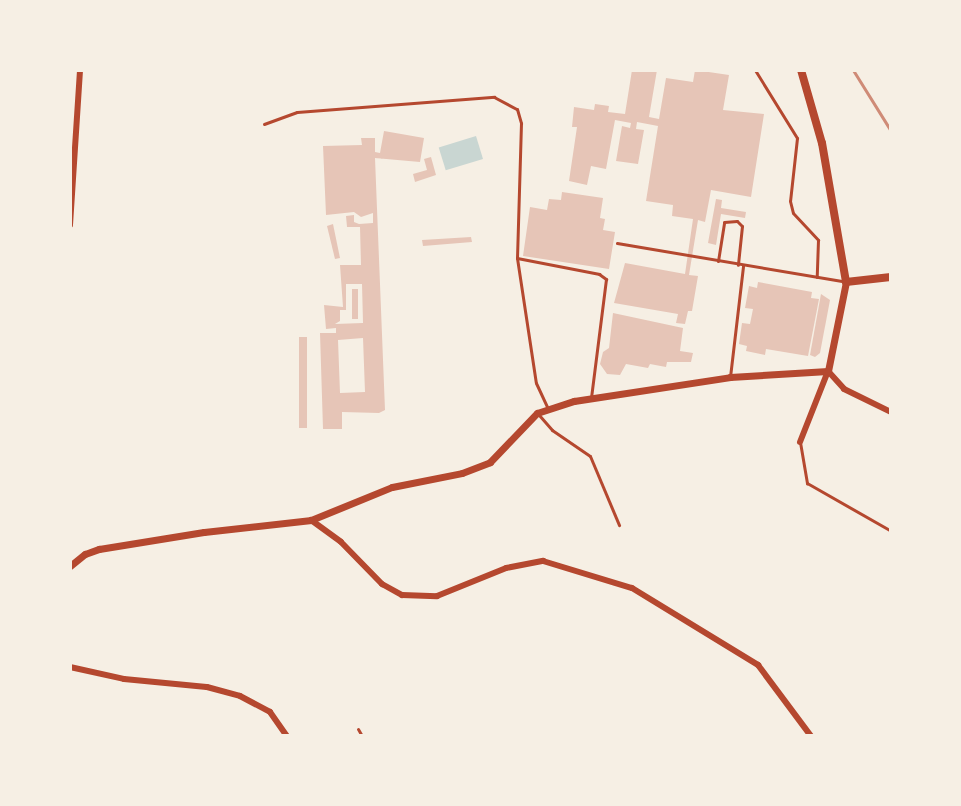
<!DOCTYPE html>
<html>
<head>
<meta charset="utf-8">
<style>
	body { margin:0 }
	#map { position:relative; width:961px; height:806px; overflow:hidden; background:#f6efe4; font-family:"Roboto Serif",serif }
	div>[style] { position:absolute }
	.water>* { inset:0; background:#c9d6d2; transform-origin:0 0 }
	.building>* { inset:0; background:#e6c5b7; transform-origin:0 0 }
	.service>* { height:3px; margin:-1.5px; padding:0 1.5px; transform-origin:1.5px; border-radius:1.5px; background:#b5482f }
	.minor>* { height:6px; margin:-3px; padding:0 3px; transform-origin:3px; border-radius:3px; background:#b5482f }
	.tertiary>* { height:7px; margin:-3.5px; padding:0 3.5px; transform-origin:3.5px; border-radius:3.5px; background:#b5482f }
	.secondary>* { height:8px; margin:-4px; padding:0 4px; transform-origin:4px; border-radius:4px; background:#b5482f }
	.rail>* { height:3px; margin:-1.5px; padding:0 1.5px; transform-origin:1.5px; border-radius:1.5px; background:#cf8b77 }
	span { translate:-50% -50%; white-space:nowrap; text-align:center; line-height:1.15; -webkit-text-stroke:8px #f6efe4; paint-order:stroke }
	.frame { position:absolute; inset:0; border:72px solid #f6efe4; pointer-events:none }
</style>
</head>
<body>
<div id="map">
	<div class="water">
		<div style="left:476px;top:136px;width:24px;height:39px;rotate:73deg"></div>
	</div>
	<div class="building">
		<div style="clip-path:polygon(632px 70px,657px 70px,649px 117px,659px 119px,666px 78px,693px 82px,695px 70px,729px 75px,723px 110px,764px 114px,751px 197px,711px 190px,705px 222px,698px 220px,689px 275px,698px 276px,692px 311px,688px 311px,685px 324px,676px 323px,678px 314px,614px 303px,625px 263px,685px 274px,693px 219px,672px 216px,673px 205px,646px 201px,658px 126px,637px 122px,636px 129px,644px 130px,638px 164px,616px 161px,622px 126px,630px 128px,631px 123px,615px 120px,606px 169px,591px 166px,587px 185px,569px 181px,577px 127px,572px 127px,574px 107px,594px 110px,595px 104px,609px 106px,608px 112px,625px 114px)"></div>
		<div style="clip-path:polygon(evenodd,384px 131px,424px 138px,420px 162px,375px 158px,385px 410px,379px 413px,342px 412px,342px 429px,323px 429px,320px 333px,336px 333px,336px 328px,326px 329px,324px 305px,343px 307px,340px 265px,361px 265px,360px 227px,347px 227px,346px 216px,354px 215px,354px 222px,359px 224px,373px 223px,373px 213px,361px 217px,354px 212px,326px 215px,323px 146px,362px 145px,361px 138px,375px 138px,375px 152px,380px 153px,384px 131px,346px 284px,362px 284px,363px 323px,335px 324px,340px 321px,340px 310px,346px 310px,346px 284px,384px 131px,363px 338px,365px 392px,340px 393px,338px 340px,363px 338px)"></div>
		<div style="clip-path:polygon(431px 157px,436px 175px,415px 182px,413px 174px,427px 170px,424px 159px)"></div>
		<div style="clip-path:polygon(562px 192px,603px 198px,600px 218px,605px 219px,603px 230px,615px 232px,609px 269px,523px 256px,530px 207px,547px 210px,549px 199px,561px 200px)"></div>
		<div style="clip-path:polygon(716px 199px,722px 200px,721px 208px,746px 212px,745px 218px,721px 214px,716px 245px,708px 243px)"></div>
		<div style="clip-path:polygon(333px 224px,340px 258px,335px 259px,327px 226px)"></div>
		<div style="clip-path:polygon(471px 237px,472px 242px,423px 246px,422px 240px)"></div>
		<div style="clip-path:polygon(758px 282px,812px 292px,811px 298px,819px 299px,808px 356px,766px 349px,765px 355px,746px 351px,747px 346px,739px 344px,742px 323px,750px 324px,753px 309px,745px 308px,749px 286px,757px 288px)"></div>
		<div style="left:358px;top:289px;width:30px;height:6px;rotate:90deg"></div>
		<div style="clip-path:polygon(821px 294px,830px 300px,820px 353px,815px 357px,810px 355px)"></div>
		<div style="clip-path:polygon(613px 313px,683px 328px,680px 351px,693px 353px,691px 362px,667px 362px,666px 367px,650px 364px,648px 368px,626px 364px,620px 375px,607px 374px,600px 364px,603px 352px,609px 348px)"></div>
		<div style="left:299px;top:337px;width:8px;height:91px"></div>
	</div>
	<div class="service">
		<div style="left:755px;top:70px;width:80px;rotate:58.3deg"></div>
		<div style="left:797px;top:138px;width:63px;rotate:96.3deg"></div>
		<div style="left:790px;top:201px;width:12px;rotate:76deg"></div>
		<div style="left:793px;top:213px;width:37px;rotate:47deg"></div>
		<div style="left:818px;top:240px;width:37px;rotate:92deg"></div>
		<div style="left:264px;top:124px;width:35px;rotate:-20deg"></div>
		<div style="left:297px;top:112px;width:198px;rotate:-4.4deg"></div>
		<div style="left:494px;top:97px;width:26px;rotate:28deg"></div>
		<div style="left:517px;top:109px;width:15px;rotate:74deg"></div>
		<div style="left:521px;top:123px;width:135px;rotate:91.7deg"></div>
		<div style="left:517px;top:258px;width:126px;rotate:81.4deg"></div>
		<div style="left:536px;top:383px;width:29px;rotate:65deg"></div>
		<div style="left:617px;top:243px;width:228px;rotate:9.6deg"></div>
		<div style="left:517px;top:258px;width:84px;rotate:11deg"></div>
		<div style="left:599px;top:274px;width:9px;rotate:36deg"></div>
		<div style="left:606px;top:279px;width:119px;rotate:97.2deg"></div>
		<div style="left:718px;top:261px;width:39px;rotate:-81deg"></div>
		<div style="left:724px;top:222px;width:13px;rotate:-4deg"></div>
		<div style="left:737px;top:221px;width:7px;rotate:45deg"></div>
		<div style="left:742px;top:226px;width:39px;rotate:96deg"></div>
		<div style="left:730px;top:377px;width:112px;rotate:-83.3deg"></div>
		<div style="left:539px;top:415px;width:20px;rotate:49deg"></div>
		<div style="left:552px;top:430px;width:46px;rotate:34.4deg"></div>
		<div style="left:590px;top:456px;width:75px;rotate:67.2deg"></div>
		<div style="left:800px;top:442px;width:42px;rotate:80.3deg"></div>
		<div style="left:807px;top:483px;width:97px;rotate:29.7deg"></div>
		<div style="left:358px;top:729px;width:8px;rotate:60deg"></div>
	</div>
	<div class="minor">
		<div style="left:70px;top:225px;width:155px;rotate:-86.3deg"></div>
		<div style="left:800px;top:442px;width:76px;rotate:-68.5deg"></div>
		<div style="left:828px;top:371px;width:24px;rotate:48deg"></div>
		<div style="left:844px;top:389px;width:52px;rotate:26.1deg"></div>
		<div style="left:311px;top:520px;width:37px;rotate:36deg"></div>
		<div style="left:341px;top:542px;width:59px;rotate:45.7deg"></div>
		<div style="left:382px;top:584px;width:23px;rotate:29deg"></div>
		<div style="left:402px;top:595px;width:35px;rotate:2deg"></div>
		<div style="left:437px;top:596px;width:74px;rotate:-22.1deg"></div>
		<div style="left:506px;top:568px;width:38px;rotate:-11deg"></div>
		<div style="left:543px;top:561px;width:93px;rotate:16.9deg"></div>
		<div style="left:632px;top:588px;width:148px;rotate:31.4deg"></div>
		<div style="left:758px;top:665px;width:89px;rotate:53.3deg"></div>
		<div style="left:70px;top:667px;width:55px;rotate:12.5deg"></div>
		<div style="left:124px;top:679px;width:83px;rotate:5.5deg"></div>
		<div style="left:207px;top:687px;width:34px;rotate:15deg"></div>
		<div style="left:240px;top:696px;width:34px;rotate:28deg"></div>
		<div style="left:270px;top:712px;width:29px;rotate:55deg"></div>
	</div>
	<div class="tertiary">
		<div style="left:70px;top:566px;width:19px;rotate:-39deg"></div>
		<div style="left:85px;top:554px;width:15px;rotate:-20deg"></div>
		<div style="left:99px;top:549px;width:106px;rotate:-9.2deg"></div>
		<div style="left:204px;top:532px;width:108px;rotate:-6.4deg"></div>
		<div style="left:311px;top:520px;width:87px;rotate:-22.2deg"></div>
		<div style="left:392px;top:487px;width:71px;rotate:-11.3deg"></div>
		<div style="left:462px;top:473px;width:30px;rotate:-21deg"></div>
		<div style="left:490px;top:462px;width:68px;rotate:-46.2deg"></div>
		<div style="left:537px;top:413px;width:39px;rotate:-18deg"></div>
		<div style="left:574px;top:401px;width:158px;rotate:-8.7deg"></div>
		<div style="left:730px;top:377px;width:98px;rotate:-3.5deg"></div>
		<div style="left:828px;top:371px;width:91px;rotate:-78.6deg"></div>
	</div>
	<div class="secondary">
		<div style="left:801px;top:70px;width:76px;rotate:74deg"></div>
		<div style="left:822px;top:143px;width:141px;rotate:80.2deg"></div>
		<div style="left:846px;top:282px;width:45px;rotate:-6.3deg"></div>
	</div>
	<div class="rail">
		<div style="left:853px;top:70px;width:72px;rotate:58.1deg"></div>
	</div>
	<div class="frame"></div>
</div>
</body>
</html>
